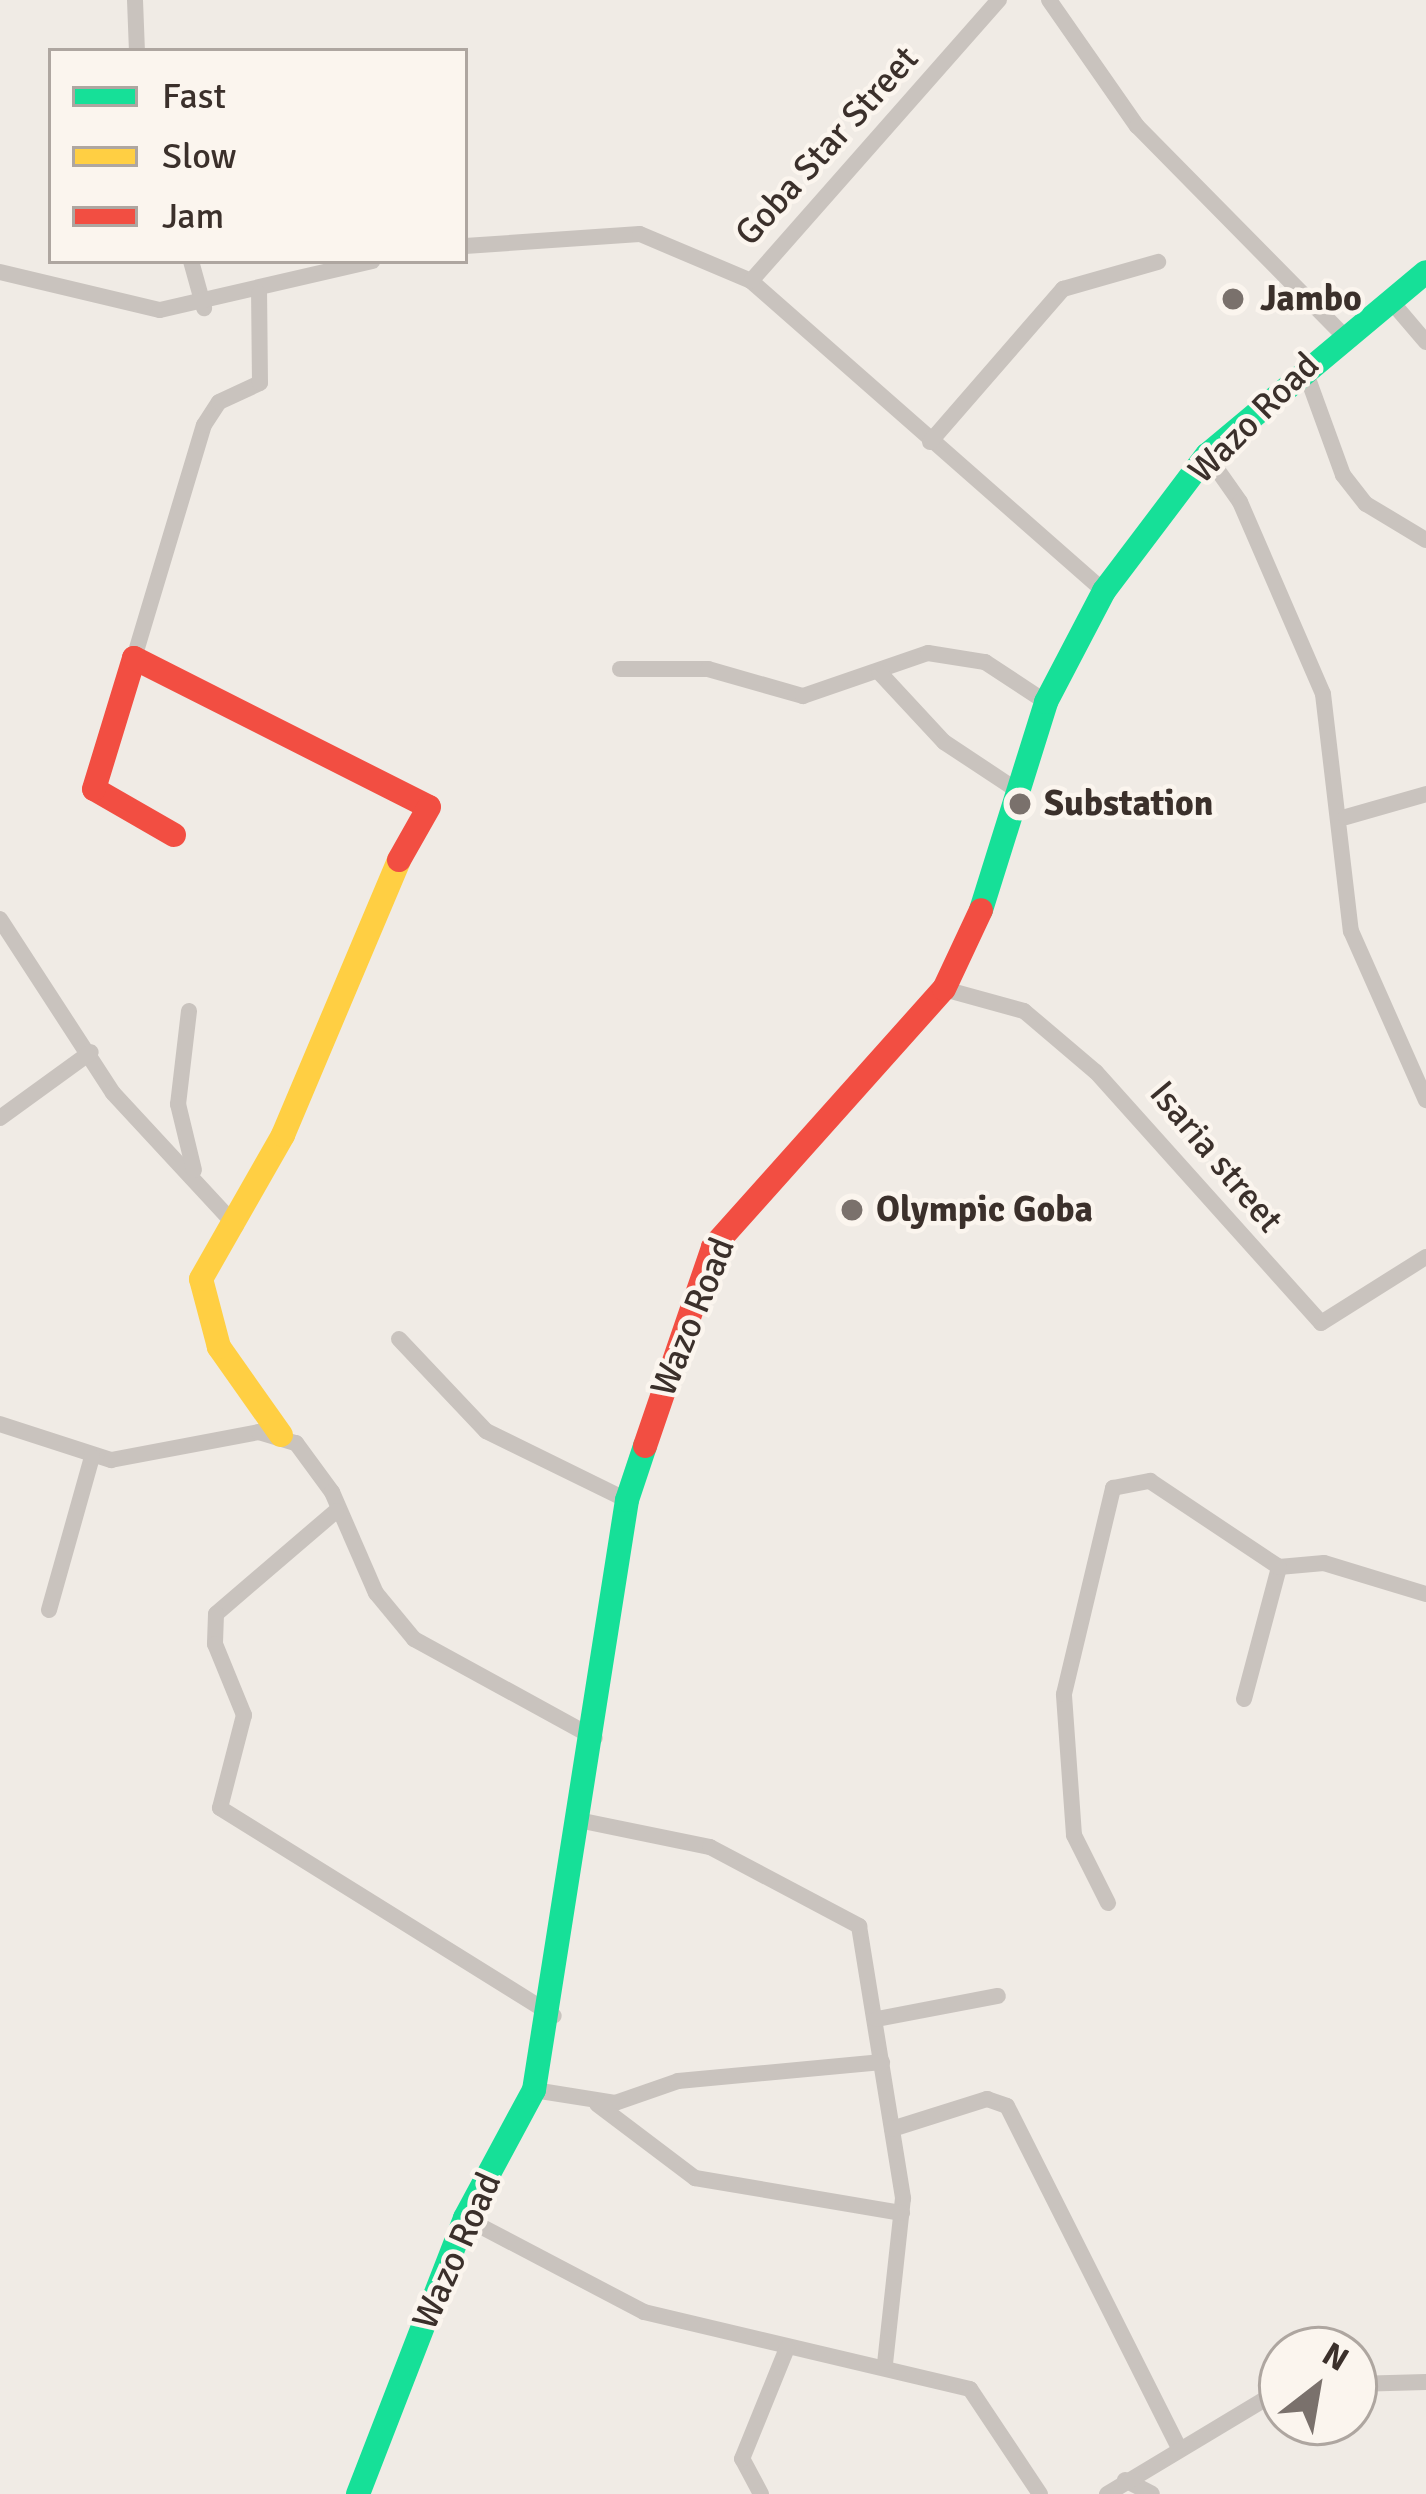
<!DOCTYPE html>
<html>
<head>
<meta charset="utf-8">
<style>
	body { margin:0 }
	#map { position:relative; width:1426px; height:2494px; overflow:hidden; background:#f0ebe5; font-family:Signika,sans-serif }
	div>[style] { position:absolute }
	.street>* { height:16px; margin:-8px; padding:0 8px; transform-origin:8px; border-radius:8px; background:#c9c3be }
	.fast>* { height:24px; margin:-12px; padding:0 12px; transform-origin:12px; border-radius:12px; background:#16e098 }
	.slow>* { height:24px; margin:-12px; padding:0 12px; transform-origin:12px; border-radius:12px; background:#ffcf43 }
	.jam>* { height:24px; margin:-12px; padding:0 12px; transform-origin:12px; border-radius:12px; background:#f24e42 }
	.dots>* { width:33px; height:33px; translate:-50% -50%; box-sizing:border-box; border:6px solid #fbf5ee; border-radius:50% }
	span { translate:-50% -50%; white-space:nowrap; text-align:center; line-height:1.15; -webkit-text-stroke:9px #fbf5ee; paint-order:stroke }
	.street-label { font-size:36px; color:#3b302b }
	.poi-label { font-size:36px; color:#3b302b; font-weight:700 }
	.left { translate:0 -50%; text-align:left }
	.legend { position:absolute; left:48px; top:48px; width:420px; height:216px; box-sizing:border-box; background:#fbf5ee; border:3px solid #aea6a0; margin:0; padding:15px 21px; list-style:none; font-size:36px; color:#3b302b }
	.legend li { display:flex; align-items:center; gap:24px; height:60px }
	.legend b { width:60px; border:3px solid #aea6a0 }
	.north { position:absolute; left:1258px; top:2326px; width:120px; height:120px; box-sizing:border-box; background:#fbf5ee; border:3px solid #aea6a0; border-radius:50%; rotate:31deg; font-size:33px; font-weight:700; line-height:48px; text-align:center; color:#3b302b }
	.north::after { content:''; display:block; margin:auto; width:42px; height:54px; background:#7a716c; clip-path:polygon(50% 0,100% 100%,50% 72%,0 100%) }
</style>
</head>
<body>
<div id="map">
	<div class="street">
		<div style="left:135px;top:0;width:51px;rotate:87.8deg"></div>
		<div style="left:1049px;top:0;width:154px;rotate:55.1deg"></div>
		<div style="left:1137px;top:126px;width:292px;rotate:45.4deg"></div>
		<div style="left:465px;top:246px;width:175px;rotate:-3.9deg"></div>
		<div style="left:640px;top:234px;width:121px;rotate:22.9deg"></div>
		<div style="left:751px;top:281px;width:470px;rotate:41.3deg"></div>
		<div style="left:191px;top:261px;width:49px;rotate:74.5deg"></div>
		<div style="left:0;top:272px;width:164px;rotate:13.4deg"></div>
		<div style="left:160px;top:310px;width:218px;rotate:-13deg"></div>
		<div style="left:751px;top:281px;width:375px;rotate:-48.6deg"></div>
		<div style="left:1391px;top:301px;width:54px;rotate:49.5deg"></div>
		<div style="left:1303px;top:365px;width:117px;rotate:70deg"></div>
		<div style="left:1343px;top:475px;width:37px;rotate:52deg"></div>
		<div style="left:1366px;top:504px;width:70px;rotate:31deg"></div>
		<div style="left:930px;top:442px;width:203px;rotate:-49deg"></div>
		<div style="left:1063px;top:289px;width:99px;rotate:-15.9deg"></div>
		<div style="left:1207px;top:455px;width:57px;rotate:54.9deg"></div>
		<div style="left:1240px;top:502px;width:209px;rotate:66.6deg"></div>
		<div style="left:1323px;top:694px;width:239px;rotate:83.3deg"></div>
		<div style="left:1351px;top:931px;width:185px;rotate:66.1deg"></div>
		<div style="left:134px;top:658px;width:243px;rotate:-73.3deg"></div>
		<div style="left:204px;top:425px;width:27px;rotate:-57deg"></div>
		<div style="left:219px;top:402px;width:45px;rotate:-24.9deg"></div>
		<div style="left:260px;top:383px;width:89px;rotate:-90.6deg"></div>
		<div style="left:620px;top:669px;width:88px"></div>
		<div style="left:708px;top:669px;width:99px;rotate:15.9deg"></div>
		<div style="left:803px;top:696px;width:132px;rotate:-19deg"></div>
		<div style="left:928px;top:653px;width:58px;rotate:9deg"></div>
		<div style="left:985px;top:662px;width:73px;rotate:33.3deg"></div>
		<div style="left:879px;top:672px;width:96px;rotate:47.1deg"></div>
		<div style="left:944px;top:742px;width:85px;rotate:33.5deg"></div>
		<div style="left:1346px;top:817px;width:83px;rotate:-16deg"></div>
		<div style="left:0;top:919px;width:207px;rotate:57deg"></div>
		<div style="left:113px;top:1093px;width:181px;rotate:47.2deg"></div>
		<div style="left:944px;top:989px;width:83px;rotate:15.4deg"></div>
		<div style="left:1024px;top:1011px;width:94px;rotate:40.3deg"></div>
		<div style="left:1096px;top:1072px;width:337px;rotate:48.1deg"></div>
		<div style="left:1321px;top:1323px;width:124px;rotate:-32.2deg"></div>
		<div style="left:189px;top:1011px;width:94px;rotate:96.7deg"></div>
		<div style="left:178px;top:1104px;width:68px;rotate:76.4deg"></div>
		<div style="left:0;top:1118px;width:112px;rotate:-36deg"></div>
		<div style="left:399px;top:1339px;width:127px;rotate:46.6deg"></div>
		<div style="left:486px;top:1431px;width:157px;rotate:26.1deg"></div>
		<div style="left:0;top:1424px;width:117px;rotate:18deg"></div>
		<div style="left:111px;top:1460px;width:151px;rotate:-10.7deg"></div>
		<div style="left:259px;top:1432px;width:39px;rotate:17deg"></div>
		<div style="left:296px;top:1443px;width:61px;rotate:53.7deg"></div>
		<div style="left:332px;top:1492px;width:110px;rotate:66.5deg"></div>
		<div style="left:376px;top:1593px;width:60px;rotate:50.4deg"></div>
		<div style="left:414px;top:1639px;width:206px;rotate:28.7deg"></div>
		<div style="left:336px;top:1511px;width:158px;rotate:139.4deg"></div>
		<div style="left:216px;top:1614px;width:30px;rotate:92deg"></div>
		<div style="left:215px;top:1644px;width:77px;rotate:67.8deg"></div>
		<div style="left:244px;top:1715px;width:96px;rotate:104.5deg"></div>
		<div style="left:220px;top:1808px;width:393px;rotate:31.9deg"></div>
		<div style="left:49px;top:1610px;width:159px;rotate:-74.3deg"></div>
		<div style="left:1244px;top:1699px;width:137px;rotate:-75.1deg"></div>
		<div style="left:1279px;top:1567px;width:45px;rotate:-5.1deg"></div>
		<div style="left:1324px;top:1563px;width:107px;rotate:16.9deg"></div>
		<div style="left:583px;top:1821px;width:130px;rotate:11.6deg"></div>
		<div style="left:710px;top:1847px;width:169px;rotate:27.9deg"></div>
		<div style="left:859px;top:1926px;width:276px;rotate:80.8deg"></div>
		<div style="left:903px;top:2198px;width:168px;rotate:96.2deg"></div>
		<div style="left:1108px;top:1903px;width:76px;rotate:-116.6deg"></div>
		<div style="left:1074px;top:1835px;width:141px;rotate:-94.1deg"></div>
		<div style="left:1064px;top:1694px;width:212px;rotate:-76.6deg"></div>
		<div style="left:1113px;top:1488px;width:38px;rotate:-11deg"></div>
		<div style="left:1150px;top:1481px;width:155px;rotate:33.7deg"></div>
		<div style="left:877px;top:2019px;width:123px;rotate:-10.8deg"></div>
		<div style="left:534px;top:2090px;width:82px;rotate:9.1deg"></div>
		<div style="left:615px;top:2103px;width:67px;rotate:-19.2deg"></div>
		<div style="left:678px;top:2081px;width:205px;rotate:-5.3deg"></div>
		<div style="left:597px;top:2104px;width:123px;rotate:37.1deg"></div>
		<div style="left:695px;top:2178px;width:210px;rotate:9.6deg"></div>
		<div style="left:892px;top:2129px;width:100px;rotate:-17.5deg"></div>
		<div style="left:987px;top:2099px;width:21px;rotate:19deg"></div>
		<div style="left:1007px;top:2106px;width:381px;rotate:63.3deg"></div>
		<div style="left:465px;top:2218px;width:202px;rotate:27.7deg"></div>
		<div style="left:644px;top:2312px;width:335px;rotate:13.3deg"></div>
		<div style="left:970px;top:2389px;width:126px;rotate:56.3deg"></div>
		<div style="left:1354px;top:2384px;width:72px;rotate:-1.6deg"></div>
		<div style="left:1125px;top:2480px;width:30px;rotate:27deg"></div>
		<div style="left:761px;top:2494px;width:40px;rotate:-118deg"></div>
		<div style="left:742px;top:2459px;width:120px;rotate:-67.9deg"></div>
		<div style="left:1107px;top:2494px;width:204px;rotate:-31deg"></div>
	</div>
	<div class="fast">
		<div style="left:981px;top:910px;width:218px;rotate:-72.6deg"></div>
		<div style="left:1046px;top:702px;width:125px;rotate:-62.4deg"></div>
		<div style="left:1104px;top:591px;width:171px;rotate:-52.9deg"></div>
		<div style="left:1207px;top:455px;width:285px;rotate:-39.9deg"></div>
		<div style="left:358px;top:2494px;width:296px;rotate:-68.8deg"></div>
		<div style="left:465px;top:2218px;width:145px;rotate:-61.7deg"></div>
		<div style="left:534px;top:2090px;width:597px;rotate:-81.04deg"></div>
		<div style="left:627px;top:1500px;width:57px;rotate:-71.6deg"></div>
	</div>
	<div class="slow">
		<div style="left:281px;top:1435px;width:108px;rotate:-125.2deg"></div>
		<div style="left:219px;top:1347px;width:70px;rotate:-104.8deg"></div>
		<div style="left:201px;top:1279px;width:166px;rotate:-60.3deg"></div>
		<div style="left:283px;top:1135px;width:298px;rotate:-67.1deg"></div>
	</div>
	<div class="jam">
		<div style="left:174px;top:835px;width:92px;rotate:-150.1deg"></div>
		<div style="left:94px;top:789px;width:137px;rotate:-73deg"></div>
		<div style="left:134px;top:658px;width:330px;rotate:26.8deg"></div>
		<div style="left:429px;top:807px;width:61px;rotate:119.5deg"></div>
		<div style="left:645px;top:1446px;width:210px;rotate:-71.1deg"></div>
		<div style="left:713px;top:1247px;width:346px;rotate:-48.2deg"></div>
		<div style="left:944px;top:989px;width:87px;rotate:-64.9deg"></div>
	</div>
	<div class="dots">
		<div style="left:1233px;top:299px;background:#7a716c"></div>
		<div style="left:1020px;top:804px;background:#7a716c"></div>
		<div style="left:852px;top:1210px;background:#7a716c"></div>
	</div>
	<div class="street-label">
		<span style="left:827px;top:146px;rotate:-48deg">Goba Star Street</span>
		<span style="left:1254px;top:418px;rotate:-45deg">Wazo Road</span>
		<span style="left:1216px;top:1157px;rotate:50deg">Isaria street</span>
		<span style="left:693px;top:1317px;rotate:-68deg">Wazo Road</span>
		<span style="left:457px;top:2251px;rotate:-66deg">Wazo Road</span>
	</div>
	<div class="poi-label">
		<span class="left" style="left:1260px;top:299px">Jambo</span>
		<span class="left" style="left:1044px;top:804px">Substation</span>
		<span class="left" style="left:876px;top:1210px">Olympic Goba</span>
	</div>
	<ul class="legend">
	<li><b style="height:15px;background:#16e098"></b>Fast</li>
	<li><b style="height:15px;background:#ffcf43"></b>Slow</li>
	<li><b style="height:15px;background:#f24e42"></b>Jam</li>
	</ul>
	<div class="north">N</div>
</div>
</body>
</html>
